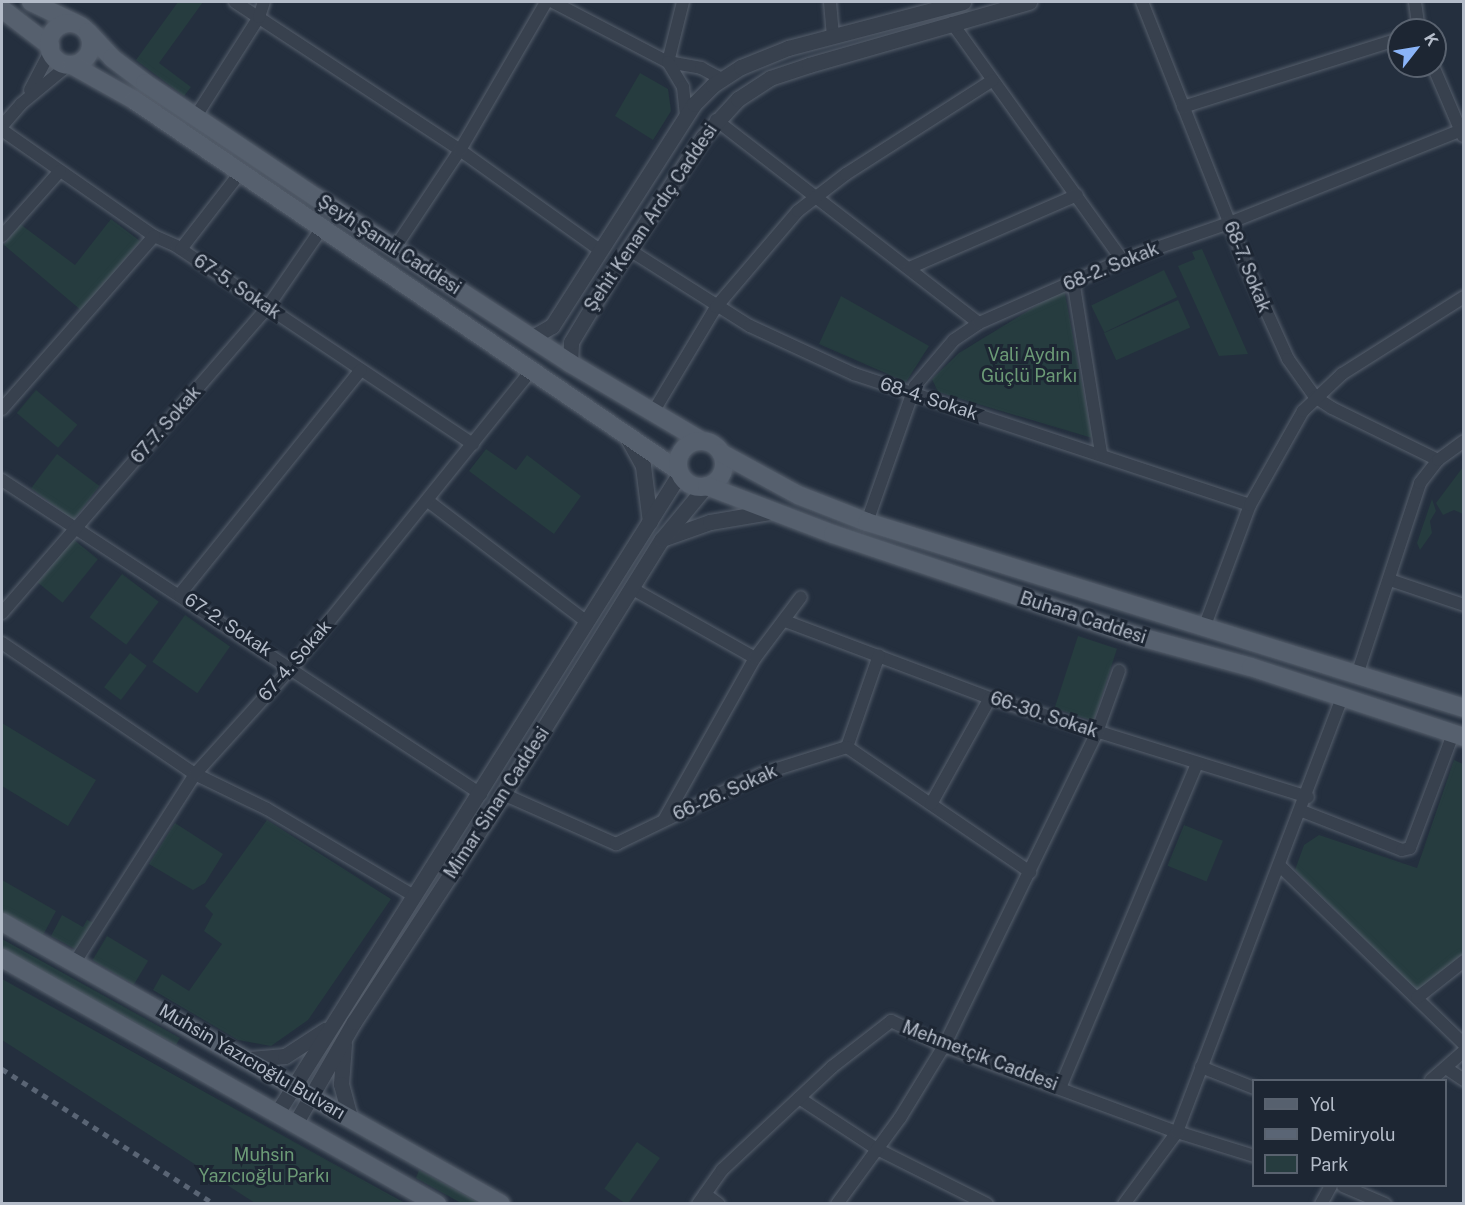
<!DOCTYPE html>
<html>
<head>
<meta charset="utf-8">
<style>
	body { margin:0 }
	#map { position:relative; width:1465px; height:1205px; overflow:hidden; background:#242f3e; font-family:"Public Sans",sans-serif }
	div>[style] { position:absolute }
	.green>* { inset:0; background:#263c3f; transform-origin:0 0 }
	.roads { filter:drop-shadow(0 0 2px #565f6c) drop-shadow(0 0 2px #565f6c) }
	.minor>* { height:12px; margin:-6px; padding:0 6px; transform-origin:6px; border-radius:6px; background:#38414e }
	.tertiary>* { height:15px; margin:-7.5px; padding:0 7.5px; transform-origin:7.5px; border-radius:7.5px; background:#38414e }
	.primary>* { height:18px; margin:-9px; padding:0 9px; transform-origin:9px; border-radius:9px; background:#56606e }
	.primary>.ring { margin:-9px; padding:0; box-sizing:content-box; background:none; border:18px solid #56606e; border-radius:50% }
	.rail>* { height:4.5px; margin-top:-2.25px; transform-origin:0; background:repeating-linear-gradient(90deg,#5a6575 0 6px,transparent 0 12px) }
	span { translate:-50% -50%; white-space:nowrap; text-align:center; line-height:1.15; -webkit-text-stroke:6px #1d2633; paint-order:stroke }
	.street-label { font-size:18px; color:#b4bcc9 }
	.park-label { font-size:18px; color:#6b9a76 }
	.frame { position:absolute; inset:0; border:3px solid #b4bcc9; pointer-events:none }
	.legend { position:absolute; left:1252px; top:1079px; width:195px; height:108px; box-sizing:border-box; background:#1d2633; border:2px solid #59626f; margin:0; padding:8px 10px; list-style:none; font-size:18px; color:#b4bcc9 }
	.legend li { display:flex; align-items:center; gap:12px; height:30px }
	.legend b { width:30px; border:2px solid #59626f }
	.north { position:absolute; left:1387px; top:18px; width:60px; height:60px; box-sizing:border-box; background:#1d2633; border:2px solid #59626f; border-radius:50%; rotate:59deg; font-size:16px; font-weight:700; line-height:24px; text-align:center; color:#b4bcc9 }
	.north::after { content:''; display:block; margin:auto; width:21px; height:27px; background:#8ab4f8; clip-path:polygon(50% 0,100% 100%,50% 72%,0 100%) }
</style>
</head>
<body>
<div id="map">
	<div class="green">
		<div style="clip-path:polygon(178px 2px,203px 2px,159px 63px,191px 87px,184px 96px,136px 60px)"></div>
		<div style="clip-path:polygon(640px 73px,668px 89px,671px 111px,653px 140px,615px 116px)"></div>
		<div style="clip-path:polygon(111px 219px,140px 241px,82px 311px,4px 245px,20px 224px,75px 265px)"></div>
		<div style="clip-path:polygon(1202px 249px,1248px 354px,1219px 356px,1178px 266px,1195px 259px,1192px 252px)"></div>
		<div style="left:1164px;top:270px;width:30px;height:81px;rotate:64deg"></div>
		<div style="clip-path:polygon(1064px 289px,1092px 438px,938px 392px,932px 379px,959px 353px)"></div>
		<div style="clip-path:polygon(841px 296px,929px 346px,906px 382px,819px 344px)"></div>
		<div style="left:1178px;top:300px;width:30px;height:81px;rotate:66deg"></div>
		<div style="left:36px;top:390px;width:54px;height:30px;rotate:40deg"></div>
		<div style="clip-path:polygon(486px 449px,516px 470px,527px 455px,581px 496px,554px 534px,469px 471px)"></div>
		<div style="left:57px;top:454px;width:53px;height:43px;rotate:37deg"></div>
		<div style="clip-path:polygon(1463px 467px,1463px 514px,1454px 510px,1443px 515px,1436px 503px)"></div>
		<div style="clip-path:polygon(1432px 499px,1436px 511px,1430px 521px,1432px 533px,1420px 550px,1417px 543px)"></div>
		<div style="left:73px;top:539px;width:32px;height:56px;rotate:39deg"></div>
		<div style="left:122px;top:574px;width:46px;height:54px;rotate:37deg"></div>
		<div style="left:185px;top:615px;width:55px;height:57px;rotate:35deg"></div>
		<div style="left:1078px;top:636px;width:41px;height:76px;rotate:18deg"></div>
		<div style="left:130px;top:653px;width:21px;height:43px;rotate:37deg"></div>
		<div style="clip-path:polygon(2px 723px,96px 780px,68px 826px,2px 786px)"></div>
		<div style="clip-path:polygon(1454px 760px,1463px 764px,1463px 955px,1419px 993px,1295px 870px,1304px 845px,1319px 835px,1417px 868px)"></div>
		<div style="clip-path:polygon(267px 820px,391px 899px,308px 1020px,271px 1046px,238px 1040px,153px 990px,162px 974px,189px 991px,222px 944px,204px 931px,213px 914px,205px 906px)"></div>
		<div style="clip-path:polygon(175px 823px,223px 854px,205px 883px,193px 890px,149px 864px)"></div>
		<div style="left:1184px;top:825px;width:42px;height:44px;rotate:22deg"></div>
		<div style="clip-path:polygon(2px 880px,56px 911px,43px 935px,2px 912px)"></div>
		<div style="clip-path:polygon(62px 915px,83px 927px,87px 920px,94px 923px,79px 951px,51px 936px)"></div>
		<div style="left:107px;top:936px;width:48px;height:28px;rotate:31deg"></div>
		<div style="clip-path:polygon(2px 939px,180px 1038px,176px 1045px,73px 988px,2px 948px)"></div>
		<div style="clip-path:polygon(2px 979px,332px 1163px,405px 1203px,255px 1203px,2px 1040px)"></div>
		<div style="left:637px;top:1142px;width:28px;height:57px;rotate:35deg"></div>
		<div style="clip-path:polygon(419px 1170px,480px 1203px,461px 1203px,416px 1178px)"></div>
	</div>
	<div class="roads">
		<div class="minor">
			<div style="left:235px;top:2px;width:269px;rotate:33.3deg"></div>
			<div style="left:460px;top:150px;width:173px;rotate:35.6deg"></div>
			<div style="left:553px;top:2px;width:130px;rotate:27.6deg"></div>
			<div style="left:668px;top:62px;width:34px;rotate:10deg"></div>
			<div style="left:701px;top:68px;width:24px;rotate:28deg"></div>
			<div style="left:830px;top:2px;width:35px;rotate:85deg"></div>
			<div style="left:1142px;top:2px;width:296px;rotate:68.4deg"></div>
			<div style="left:1251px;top:277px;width:90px;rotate:65.7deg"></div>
			<div style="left:1288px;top:359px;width:47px;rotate:54.6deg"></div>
			<div style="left:1315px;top:397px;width:20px;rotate:33deg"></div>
			<div style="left:1332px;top:408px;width:118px;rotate:26.1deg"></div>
			<div style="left:1415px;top:2px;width:28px;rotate:82deg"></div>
			<div style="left:952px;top:23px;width:292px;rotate:54.3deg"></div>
			<div style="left:668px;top:62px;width:62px;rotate:-76deg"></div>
			<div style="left:668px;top:62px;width:29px;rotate:59deg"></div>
			<div style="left:683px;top:87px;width:29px;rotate:84deg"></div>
			<div style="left:1433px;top:66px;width:76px;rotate:66.8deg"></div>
			<div style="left:30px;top:90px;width:45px;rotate:-62.3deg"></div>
			<div style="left:1183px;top:107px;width:226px;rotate:-17.5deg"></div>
			<div style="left:196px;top:116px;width:117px;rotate:-57.5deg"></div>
			<div style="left:259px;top:17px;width:16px;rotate:-72deg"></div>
			<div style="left:716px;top:120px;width:332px;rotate:37.7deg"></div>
			<div style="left:2px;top:126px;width:29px;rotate:-49deg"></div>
			<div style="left:21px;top:104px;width:61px;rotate:-39.7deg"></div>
			<div style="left:2px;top:130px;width:185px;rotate:34.9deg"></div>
			<div style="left:154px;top:236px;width:24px;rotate:24deg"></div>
			<div style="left:176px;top:246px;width:357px;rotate:33.7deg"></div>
			<div style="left:2px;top:236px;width:87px;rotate:-48.3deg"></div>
			<div style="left:181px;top:249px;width:96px;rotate:-52.2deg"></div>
			<div style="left:394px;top:249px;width:119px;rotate:-56.3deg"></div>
			<div style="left:460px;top:150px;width:171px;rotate:-59.8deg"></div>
			<div style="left:628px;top:249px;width:144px;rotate:32.3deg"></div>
			<div style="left:750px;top:326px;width:115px;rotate:24.8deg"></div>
			<div style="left:854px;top:374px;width:417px;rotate:18.3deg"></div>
			<div style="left:909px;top:268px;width:183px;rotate:-23.5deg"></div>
			<div style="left:1073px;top:280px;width:175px;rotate:80.8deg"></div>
			<div style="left:2px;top:409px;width:230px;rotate:-48.7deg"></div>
			<div style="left:652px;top:414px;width:125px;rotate:-59.1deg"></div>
			<div style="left:716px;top:307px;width:126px;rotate:-49.5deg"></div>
			<div style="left:798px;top:211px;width:61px;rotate:-37.6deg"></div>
			<div style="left:846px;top:174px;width:174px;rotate:-32.6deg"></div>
			<div style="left:2px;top:480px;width:573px;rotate:33.25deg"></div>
			<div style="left:428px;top:501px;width:200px;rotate:37.3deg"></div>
			<div style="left:867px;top:522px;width:144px;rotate:-70.6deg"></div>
			<div style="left:915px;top:386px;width:60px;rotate:-49.7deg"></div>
			<div style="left:954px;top:340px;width:30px;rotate:-34deg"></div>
			<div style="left:979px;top:323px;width:156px;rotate:-23.8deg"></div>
			<div style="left:1122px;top:260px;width:113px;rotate:-19.1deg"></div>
			<div style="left:1229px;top:223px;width:253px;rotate:-21.8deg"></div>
			<div style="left:1390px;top:580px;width:78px;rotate:18.7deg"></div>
			<div style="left:631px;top:588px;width:142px;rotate:29.4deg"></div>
			<div style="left:180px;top:594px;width:288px;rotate:-51.1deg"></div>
			<div style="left:2px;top:613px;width:404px;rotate:-49deg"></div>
			<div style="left:267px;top:308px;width:97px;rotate:-55.5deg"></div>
			<div style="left:785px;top:621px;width:219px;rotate:20.6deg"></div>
			<div style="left:990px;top:698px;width:333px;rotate:17.3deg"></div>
			<div style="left:1204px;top:628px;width:131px;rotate:-69.5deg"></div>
			<div style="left:1250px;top:505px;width:108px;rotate:-60.6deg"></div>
			<div style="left:1303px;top:411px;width:54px;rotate:-43.5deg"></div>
			<div style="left:1342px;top:374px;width:144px;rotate:-32.3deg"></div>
			<div style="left:2px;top:643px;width:233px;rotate:34.2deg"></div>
			<div style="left:195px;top:774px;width:80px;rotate:25.9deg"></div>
			<div style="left:267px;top:809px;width:171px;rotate:30.6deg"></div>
			<div style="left:1357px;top:675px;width:202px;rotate:-71.8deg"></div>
			<div style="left:1420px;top:483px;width:29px;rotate:-52deg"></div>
			<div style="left:1438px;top:460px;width:32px;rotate:-36deg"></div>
			<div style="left:847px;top:747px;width:97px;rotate:-70.8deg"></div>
			<div style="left:503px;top:794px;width:124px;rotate:23.9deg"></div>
			<div style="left:616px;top:844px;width:161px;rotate:-25.8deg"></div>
			<div style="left:761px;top:774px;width:90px;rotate:-17.4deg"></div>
			<div style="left:847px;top:747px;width:222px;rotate:34.3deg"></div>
			<div style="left:931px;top:804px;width:121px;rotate:-60.9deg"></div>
			<div style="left:1302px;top:811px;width:107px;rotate:21.3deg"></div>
			<div style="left:1402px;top:850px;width:8px;rotate:-14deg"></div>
			<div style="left:1410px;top:848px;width:122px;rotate:-69.3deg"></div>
			<div style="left:664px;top:820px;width:186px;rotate:-60.7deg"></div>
			<div style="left:755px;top:658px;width:76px;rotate:-53deg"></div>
			<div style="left:1280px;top:866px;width:256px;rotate:44.1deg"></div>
			<div style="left:75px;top:962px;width:223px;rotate:-57.4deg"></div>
			<div style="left:195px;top:774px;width:144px;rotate:-47.8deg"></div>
			<div style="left:292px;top:667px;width:380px;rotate:-51.1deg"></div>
			<div style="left:1417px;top:998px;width:60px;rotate:-38.2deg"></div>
			<div style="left:1201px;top:1067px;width:57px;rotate:21.6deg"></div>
			<div style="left:1446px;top:1068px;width:22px;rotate:34deg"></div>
			<div style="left:1431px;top:1080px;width:44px;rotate:-41.3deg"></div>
			<div style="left:1060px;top:1088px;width:352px;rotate:-67.1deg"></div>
			<div style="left:799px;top:1098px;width:93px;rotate:33.2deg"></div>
			<div style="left:877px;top:1149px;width:123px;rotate:26.6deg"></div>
			<div style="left:1343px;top:1186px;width:46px;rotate:23.2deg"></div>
			<div style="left:705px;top:1194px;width:17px;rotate:36deg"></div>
			<div style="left:698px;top:1204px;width:42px;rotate:-54.8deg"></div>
			<div style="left:722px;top:1170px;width:151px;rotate:-43.1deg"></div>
			<div style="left:832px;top:1067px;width:75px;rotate:-37.9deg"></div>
			<div style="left:891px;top:1021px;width:59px;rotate:25.3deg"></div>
			<div style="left:944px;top:1046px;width:248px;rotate:20.3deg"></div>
			<div style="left:1177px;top:1132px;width:81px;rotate:17.3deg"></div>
			<div style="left:837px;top:1204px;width:107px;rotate:-53.8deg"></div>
			<div style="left:900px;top:1118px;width:84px;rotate:-58.6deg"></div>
			<div style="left:944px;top:1046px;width:349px;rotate:-64deg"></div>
			<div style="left:1097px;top:732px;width:65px;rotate:-70.2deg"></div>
			<div style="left:1124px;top:1204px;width:89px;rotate:-53.6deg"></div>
			<div style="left:1177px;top:1132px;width:464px;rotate:-69.2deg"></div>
			<div style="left:1321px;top:1204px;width:21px;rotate:-61deg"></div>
		</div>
		<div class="tertiary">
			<div style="left:531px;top:338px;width:24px;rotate:-30deg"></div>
			<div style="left:552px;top:326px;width:264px;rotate:-57.4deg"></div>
			<div style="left:694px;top:104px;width:27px;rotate:-45deg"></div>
			<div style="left:713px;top:85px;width:33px;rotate:-33deg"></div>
			<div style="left:741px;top:67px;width:51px;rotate:-22deg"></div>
			<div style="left:788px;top:48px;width:181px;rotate:-14.7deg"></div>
			<div style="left:570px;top:363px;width:21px;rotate:-87deg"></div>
			<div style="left:571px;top:342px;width:79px;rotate:-58.9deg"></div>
			<div style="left:612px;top:274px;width:164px;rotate:-56.4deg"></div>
			<div style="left:703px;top:137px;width:52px;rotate:-47.4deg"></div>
			<div style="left:738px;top:99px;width:38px;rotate:-33deg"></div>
			<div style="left:770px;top:78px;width:41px;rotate:-18.4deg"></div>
			<div style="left:809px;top:65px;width:229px;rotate:-16deg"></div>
			<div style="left:626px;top:435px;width:35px;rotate:61deg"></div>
			<div style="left:643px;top:466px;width:56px;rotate:82.9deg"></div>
			<div style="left:665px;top:538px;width:48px;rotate:-19.6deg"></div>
			<div style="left:710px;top:522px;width:66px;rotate:-9.6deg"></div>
			<div style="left:344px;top:1044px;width:40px;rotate:94.3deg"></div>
			<div style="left:341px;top:1084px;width:35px;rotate:75deg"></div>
			<div style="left:250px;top:1059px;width:35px;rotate:-5deg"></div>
			<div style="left:285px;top:1056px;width:48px;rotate:-33deg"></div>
			<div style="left:277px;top:1113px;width:756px;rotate:-57.8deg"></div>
			<div style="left:295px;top:1124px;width:118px;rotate:-60deg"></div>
			<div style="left:354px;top:1022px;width:272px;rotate:-56.8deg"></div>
			<div style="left:503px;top:794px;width:301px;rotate:-58.1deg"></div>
			<div style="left:662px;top:539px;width:67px;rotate:-50.4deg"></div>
		</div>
		<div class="primary">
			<div style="left:31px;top:2px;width:49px;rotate:25.5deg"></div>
			<div style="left:2px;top:9px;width:61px;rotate:37.6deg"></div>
			<div class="ring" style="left:49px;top:23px;width:24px;height:24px"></div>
			<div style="left:88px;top:32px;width:35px;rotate:47deg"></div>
			<div style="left:112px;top:58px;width:41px;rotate:37.1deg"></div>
			<div style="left:145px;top:83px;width:207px;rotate:33.8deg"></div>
			<div style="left:317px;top:198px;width:302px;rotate:33.1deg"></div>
			<div style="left:570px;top:363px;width:153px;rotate:30.6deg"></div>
			<div style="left:72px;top:65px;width:71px;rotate:29.4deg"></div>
			<div style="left:134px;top:100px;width:659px;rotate:34.24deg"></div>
			<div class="ring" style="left:678px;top:441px;width:28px;height:28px"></div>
			<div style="left:721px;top:453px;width:88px;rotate:28.6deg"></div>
			<div style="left:798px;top:495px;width:74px;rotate:21.4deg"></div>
			<div style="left:867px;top:522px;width:625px;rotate:17.3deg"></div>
			<div style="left:707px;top:486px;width:135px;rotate:20.9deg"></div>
			<div style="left:833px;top:534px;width:317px;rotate:18.6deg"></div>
			<div style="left:1133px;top:635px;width:122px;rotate:15.2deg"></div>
			<div style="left:1251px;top:667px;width:224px;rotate:18.2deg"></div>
			<div style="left:2px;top:922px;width:573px;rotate:29.47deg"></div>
			<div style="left:2px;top:958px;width:500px;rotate:29.5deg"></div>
		</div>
	</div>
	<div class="rail">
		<div style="left:2px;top:1069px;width:252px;rotate:32.4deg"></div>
	</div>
	<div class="street-label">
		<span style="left:651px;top:218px;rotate:-56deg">Şehit Kenan Ardıç Caddesi</span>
		<span style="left:389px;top:245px;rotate:33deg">Şeyh Şamil Caddesi</span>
		<span style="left:1111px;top:267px;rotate:-22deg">68-2. Sokak</span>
		<span style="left:1247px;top:267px;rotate:68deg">68-7. Sokak</span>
		<span style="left:237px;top:287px;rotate:34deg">67-5. Sokak</span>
		<span style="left:929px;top:399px;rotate:18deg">68-4. Sokak</span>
		<span style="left:166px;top:425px;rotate:-49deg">67-7. Sokak</span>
		<span style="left:1083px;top:618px;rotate:18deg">Buhara Caddesi</span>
		<span style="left:228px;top:625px;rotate:33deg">67-2. Sokak</span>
		<span style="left:295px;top:661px;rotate:-49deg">67-4. Sokak</span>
		<span style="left:1044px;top:715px;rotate:18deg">66-30. Sokak</span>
		<span style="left:725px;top:793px;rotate:-24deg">66-26. Sokak</span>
		<span style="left:497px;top:803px;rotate:-57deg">Mimar Sinan Caddesi</span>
		<span style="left:980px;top:1056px;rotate:21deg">Mehmetçik Caddesi</span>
		<span style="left:252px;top:1062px;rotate:30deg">Muhsin Yazıcıoğlu Bulvarı</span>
	</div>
	<div class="park-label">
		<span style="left:1029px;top:366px">Vali Aydın<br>Güçlü Parkı</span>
		<span style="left:264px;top:1166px">Muhsin<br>Yazıcıoğlu Parkı</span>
	</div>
	<div class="frame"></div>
	<ul class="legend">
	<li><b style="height:8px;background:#56606e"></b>Yol</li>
	<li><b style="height:8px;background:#5a6575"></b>Demiryolu</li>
	<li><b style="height:16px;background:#263c3f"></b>Park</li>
	</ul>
	<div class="north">K</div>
</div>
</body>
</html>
